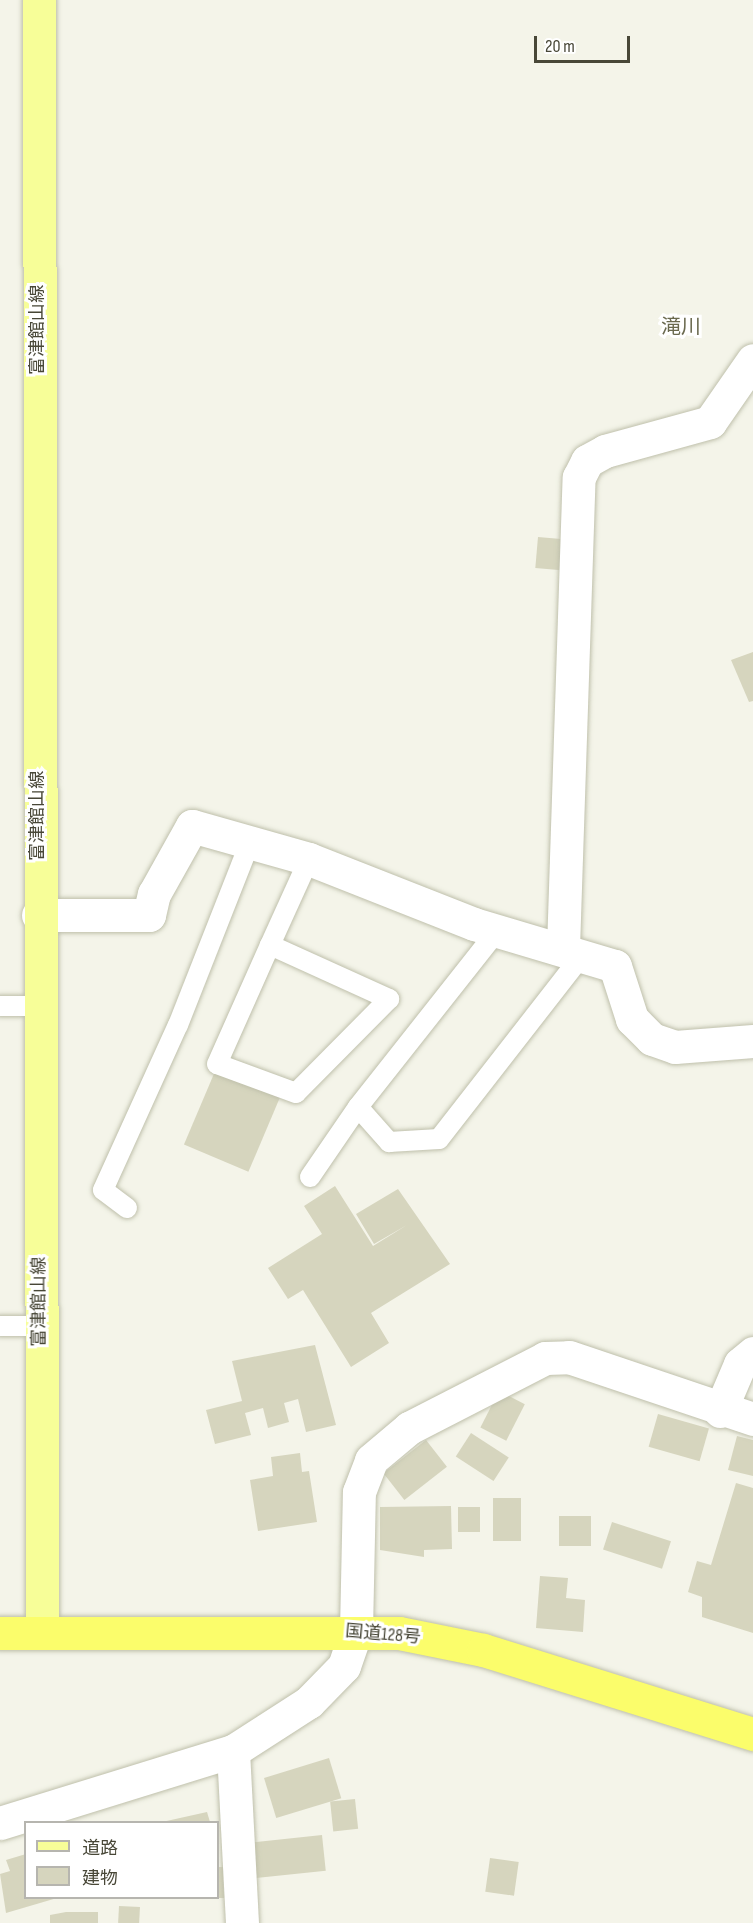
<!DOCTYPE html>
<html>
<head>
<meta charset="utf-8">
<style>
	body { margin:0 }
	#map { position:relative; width:753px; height:1923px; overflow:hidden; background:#f4f4e9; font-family:"Sofia Sans Condensed","Noto Sans JP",sans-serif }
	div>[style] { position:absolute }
	.building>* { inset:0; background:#d6d5be; transform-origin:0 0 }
	.roads { filter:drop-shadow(0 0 2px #bfc0ab) drop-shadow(0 0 2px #bfc0ab) }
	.lane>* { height:20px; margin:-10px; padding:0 10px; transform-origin:10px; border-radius:10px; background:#fff }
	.street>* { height:33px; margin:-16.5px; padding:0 16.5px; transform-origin:16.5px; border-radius:16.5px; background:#fff }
	.primary>* { height:33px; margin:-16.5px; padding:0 16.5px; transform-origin:16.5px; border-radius:16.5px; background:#f7fe98 }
	.highway>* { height:33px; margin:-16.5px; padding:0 16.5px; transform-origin:16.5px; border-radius:16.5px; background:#fbfd6b }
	span { translate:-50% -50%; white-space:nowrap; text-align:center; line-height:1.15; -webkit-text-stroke:6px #fff; paint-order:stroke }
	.street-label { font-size:18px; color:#484737 }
	.neighbourhood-label { font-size:20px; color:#6a694e }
	.legend { position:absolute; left:24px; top:1821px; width:195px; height:78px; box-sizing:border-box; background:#fff; border:2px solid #b6b5af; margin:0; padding:8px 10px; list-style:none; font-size:18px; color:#484737 }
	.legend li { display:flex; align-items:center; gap:12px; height:30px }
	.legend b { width:30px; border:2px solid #b6b5af }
	.scale { position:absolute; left:534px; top:36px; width:96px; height:27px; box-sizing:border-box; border:3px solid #484737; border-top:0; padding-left:8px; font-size:18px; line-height:21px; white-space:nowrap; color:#484737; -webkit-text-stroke:4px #fff; paint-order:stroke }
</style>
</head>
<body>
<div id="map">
	<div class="building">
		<div style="left:538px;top:537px;width:32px;height:31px;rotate:5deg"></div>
		<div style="clip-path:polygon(753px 652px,753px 701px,749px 702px,731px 660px)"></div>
		<div style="left:216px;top:1069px;width:70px;height:82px;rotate:23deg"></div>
		<div style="clip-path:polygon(335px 1186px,373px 1246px,407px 1225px,374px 1244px,356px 1214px,398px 1189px,450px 1264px,371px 1313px,389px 1343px,351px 1367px,303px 1290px,288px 1299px,268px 1268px,322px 1234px,304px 1206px)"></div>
		<div style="clip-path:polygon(315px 1345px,336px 1425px,306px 1432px,298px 1399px,284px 1403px,289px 1422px,268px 1428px,263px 1408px,245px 1413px,251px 1435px,215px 1444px,206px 1410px,242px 1401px,232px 1361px)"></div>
		<div style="left:499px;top:1391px;width:29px;height:41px;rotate:27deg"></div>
		<div style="left:658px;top:1414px;width:53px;height:34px;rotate:16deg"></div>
		<div style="left:471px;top:1433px;width:45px;height:28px;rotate:33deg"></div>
		<div style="clip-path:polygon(737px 1436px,753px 1440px,753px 1476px,728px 1470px)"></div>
		<div style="left:426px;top:1440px;width:34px;height:54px;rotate:52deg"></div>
		<div style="clip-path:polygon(300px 1453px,302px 1472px,309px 1471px,317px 1522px,258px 1531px,250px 1480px,273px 1476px,271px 1457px)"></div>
		<div style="clip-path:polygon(736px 1483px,753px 1488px,753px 1633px,702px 1617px,702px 1597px,688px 1592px,697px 1561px,711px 1565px)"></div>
		<div style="left:493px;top:1498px;width:28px;height:43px"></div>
		<div style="clip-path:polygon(451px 1506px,452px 1549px,424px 1550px,424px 1557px,380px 1550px,380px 1507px)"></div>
		<div style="left:458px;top:1507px;width:22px;height:25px"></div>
		<div style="left:559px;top:1516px;width:32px;height:30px"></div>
		<div style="left:612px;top:1522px;width:62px;height:29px;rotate:18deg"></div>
		<div style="clip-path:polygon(540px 1576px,568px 1578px,566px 1598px,585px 1600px,583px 1632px,536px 1628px)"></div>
		<div style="left:329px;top:1758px;width:42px;height:68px;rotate:73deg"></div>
		<div style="left:355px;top:1799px;width:30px;height:25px;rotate:84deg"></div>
		<div style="clip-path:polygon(207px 1812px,210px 1822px,162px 1822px)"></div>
		<div style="left:322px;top:1835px;width:36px;height:70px;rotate:84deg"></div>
		<div style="clip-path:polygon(26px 1854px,26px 1898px,57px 1898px,6px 1913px,0 1874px,10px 1871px,6px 1860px)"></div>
		<div style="left:490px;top:1858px;width:29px;height:34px;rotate:8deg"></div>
		<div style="clip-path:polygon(218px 1867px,223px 1867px,224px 1898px,218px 1898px)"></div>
		<div style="left:119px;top:1906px;width:21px;height:17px;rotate:3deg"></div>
		<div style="clip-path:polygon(66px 1912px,98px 1912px,98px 1923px,50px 1923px,50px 1915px)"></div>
	</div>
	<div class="roads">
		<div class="lane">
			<div style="left:497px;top:931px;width:224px;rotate:128.3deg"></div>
			<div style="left:358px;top:1107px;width:47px;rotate:48.5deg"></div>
			<div style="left:389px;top:1142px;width:50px;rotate:-3.4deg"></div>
			<div style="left:439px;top:1139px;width:236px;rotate:-52.1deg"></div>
			<div style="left:270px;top:945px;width:131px;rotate:24.4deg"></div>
			<div style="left:389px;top:999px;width:132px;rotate:134.7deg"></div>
			<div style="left:296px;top:1093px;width:84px;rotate:-159.8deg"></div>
			<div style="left:217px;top:1064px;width:130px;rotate:-66deg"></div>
			<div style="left:270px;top:945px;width:94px;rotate:-65.6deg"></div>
			<div style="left:0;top:1006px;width:38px"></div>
			<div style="left:310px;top:1177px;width:85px;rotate:-55.6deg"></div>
			<div style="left:127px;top:1208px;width:30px;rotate:-143deg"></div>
			<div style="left:103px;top:1190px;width:181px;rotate:-65.6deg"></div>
			<div style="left:178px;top:1025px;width:197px;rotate:-68.5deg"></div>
			<div style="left:0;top:1326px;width:40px"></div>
		</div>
		<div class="street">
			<div style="left:38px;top:915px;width:111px"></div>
			<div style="left:149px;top:915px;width:22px;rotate:-77deg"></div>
			<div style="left:154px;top:894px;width:78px;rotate:-60.8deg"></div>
			<div style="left:192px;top:826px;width:122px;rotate:15.8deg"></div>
			<div style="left:309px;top:859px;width:177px;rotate:21.5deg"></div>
			<div style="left:474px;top:924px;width:147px;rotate:16.6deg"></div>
			<div style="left:615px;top:966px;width:56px;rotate:72.2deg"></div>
			<div style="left:632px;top:1019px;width:28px;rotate:45deg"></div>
			<div style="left:652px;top:1039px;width:24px;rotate:19deg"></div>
			<div style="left:675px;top:1047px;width:78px;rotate:-4.4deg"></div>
			<div style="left:563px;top:948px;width:471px;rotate:-88.1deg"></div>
			<div style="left:579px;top:477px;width:18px;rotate:-63deg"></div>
			<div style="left:587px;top:461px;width:21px;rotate:-29deg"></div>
			<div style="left:605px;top:451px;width:109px;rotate:-15.4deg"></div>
			<div style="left:710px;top:422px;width:75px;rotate:-55.3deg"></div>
			<div style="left:720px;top:1411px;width:51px;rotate:-66.9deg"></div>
			<div style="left:740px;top:1364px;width:17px;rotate:-40deg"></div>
			<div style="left:233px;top:1751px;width:172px;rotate:87deg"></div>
			<div style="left:0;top:1823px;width:244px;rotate:-17.2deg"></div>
			<div style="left:233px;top:1751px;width:90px;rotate:-32.8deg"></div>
			<div style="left:309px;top:1702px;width:50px;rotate:-45.8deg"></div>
			<div style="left:344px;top:1666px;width:37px;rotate:-71deg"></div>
			<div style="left:356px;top:1631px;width:139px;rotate:-88.8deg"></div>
			<div style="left:359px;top:1492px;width:34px;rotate:-69deg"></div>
			<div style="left:371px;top:1460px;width:50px;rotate:-40.1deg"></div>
			<div style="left:409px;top:1428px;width:153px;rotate:-27.2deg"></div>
			<div style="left:545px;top:1358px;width:24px;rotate:-2deg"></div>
			<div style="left:569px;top:1357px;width:194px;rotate:18.6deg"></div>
		</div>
		<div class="primary">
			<div style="left:39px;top:0;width:1632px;rotate:89.89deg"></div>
		</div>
		<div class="highway">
			<div style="left:0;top:1633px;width:399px"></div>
			<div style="left:399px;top:1633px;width:86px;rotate:11.4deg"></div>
			<div style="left:483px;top:1650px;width:283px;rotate:17.3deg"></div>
		</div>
	</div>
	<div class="street-label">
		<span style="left:38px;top:330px;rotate:-90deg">富津館山線</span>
		<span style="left:38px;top:816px;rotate:-90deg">富津館山線</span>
		<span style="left:40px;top:1302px;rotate:-90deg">富津館山線</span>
		<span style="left:383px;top:1635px;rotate:5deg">国道128号</span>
	</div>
	<div class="neighbourhood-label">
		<span style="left:681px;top:327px">滝川</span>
	</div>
	<ul class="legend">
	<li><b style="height:8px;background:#f7fe98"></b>道路</li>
	<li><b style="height:16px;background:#d6d5be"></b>建物</li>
	</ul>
	<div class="scale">20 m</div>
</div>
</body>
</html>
